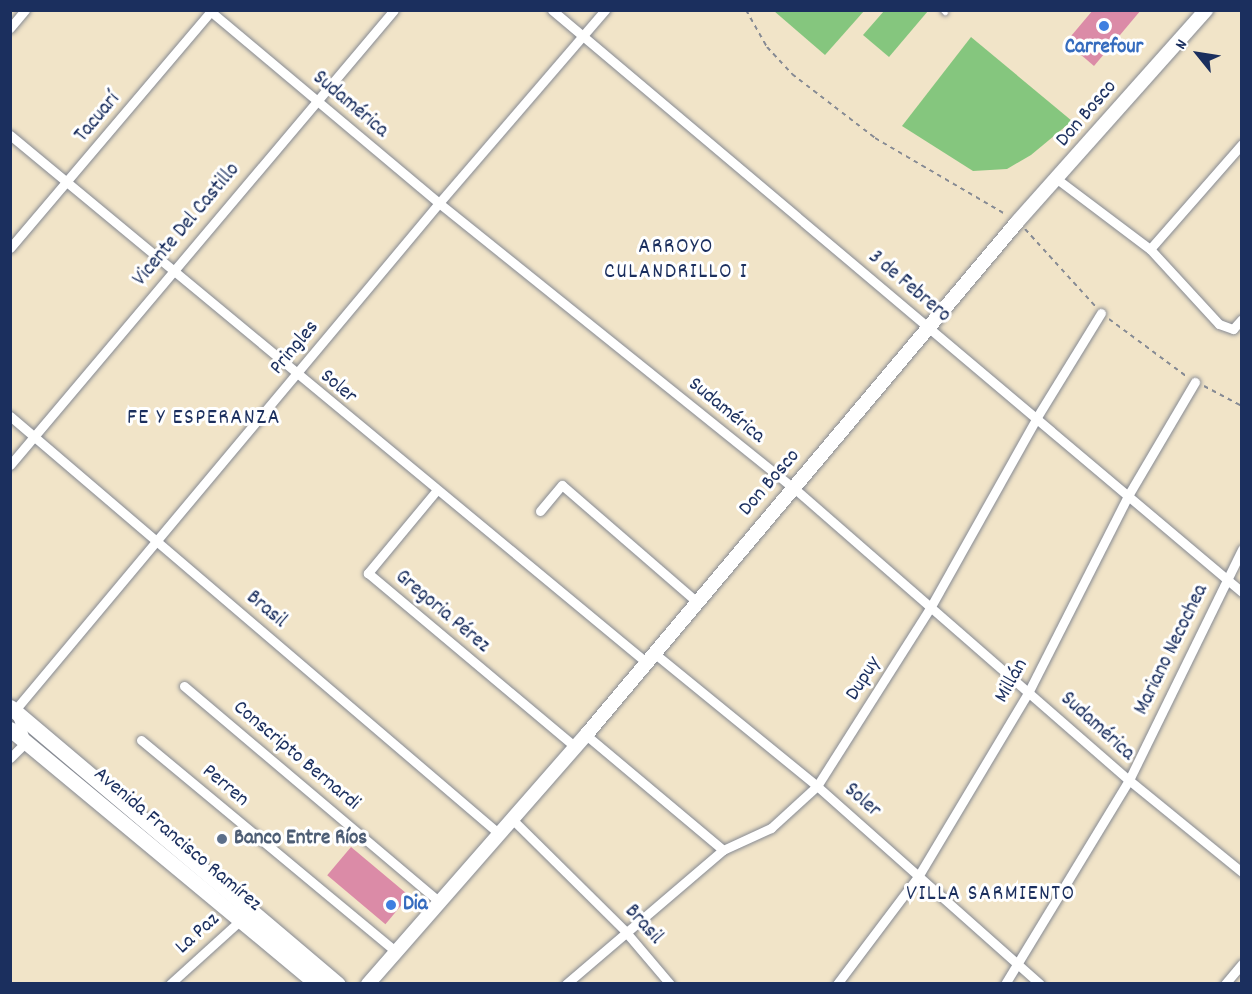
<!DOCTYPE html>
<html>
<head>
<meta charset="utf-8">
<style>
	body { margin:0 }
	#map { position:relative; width:1252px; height:994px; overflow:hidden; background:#f1e4c8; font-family:Dekko,sans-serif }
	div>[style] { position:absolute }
	.green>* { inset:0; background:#85c67e }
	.building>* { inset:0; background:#db8ba7; transform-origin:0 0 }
	.path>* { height:2px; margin-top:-1px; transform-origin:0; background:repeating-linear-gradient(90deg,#868a93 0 4.5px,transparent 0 9px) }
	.roads { filter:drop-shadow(0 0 2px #868a93) drop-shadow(0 0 2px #868a93) }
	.service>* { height:4.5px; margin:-2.25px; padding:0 2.25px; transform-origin:2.25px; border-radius:2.25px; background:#fff }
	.minor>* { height:9px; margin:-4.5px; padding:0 4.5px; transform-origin:4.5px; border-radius:4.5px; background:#fff }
	.secondary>* { height:14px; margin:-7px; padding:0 7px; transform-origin:7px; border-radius:7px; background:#fff }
	.primary>* { height:15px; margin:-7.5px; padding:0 7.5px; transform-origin:7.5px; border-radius:7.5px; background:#fff }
	.dots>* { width:16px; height:16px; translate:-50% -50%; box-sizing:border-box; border:3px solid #fff; border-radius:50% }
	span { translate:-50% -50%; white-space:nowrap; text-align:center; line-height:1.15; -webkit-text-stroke:6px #fff; paint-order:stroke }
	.shop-label { font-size:21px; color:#366cbe; font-weight:700 }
	.left { translate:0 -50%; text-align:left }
	.street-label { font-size:21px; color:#1b2f5e }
	.service-label { font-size:21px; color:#4e5e75; font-weight:700 }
	.neighbourhood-label { font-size:22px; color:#1b2f5e; letter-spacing:1.5px }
	.frame { position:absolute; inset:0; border:12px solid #1b2f5e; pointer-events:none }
	.north { position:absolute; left:1168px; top:24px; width:60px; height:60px; -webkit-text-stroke:4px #fff; paint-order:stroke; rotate:300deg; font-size:16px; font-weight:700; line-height:24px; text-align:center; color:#1b2f5e }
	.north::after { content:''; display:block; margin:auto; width:21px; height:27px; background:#1b2f5e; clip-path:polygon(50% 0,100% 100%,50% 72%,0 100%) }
</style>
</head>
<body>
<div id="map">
	<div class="green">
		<div style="clip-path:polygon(774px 11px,864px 11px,825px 55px)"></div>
		<div style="clip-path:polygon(884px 11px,928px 11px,889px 57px,863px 35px)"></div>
		<div style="clip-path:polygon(971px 37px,1072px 121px,1031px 155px,1007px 169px,973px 171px,902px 126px)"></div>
	</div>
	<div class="building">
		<div style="clip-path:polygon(1093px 10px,1141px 10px,1094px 66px,1066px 42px)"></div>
		<div style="left:351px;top:847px;width:76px;height:37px;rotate:40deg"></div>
	</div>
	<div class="path">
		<div style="left:746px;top:10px;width:43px;rotate:60.4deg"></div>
		<div style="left:767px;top:47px;width:37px;rotate:47deg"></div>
		<div style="left:792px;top:74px;width:105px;rotate:37.6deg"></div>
		<div style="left:875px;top:138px;width:153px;rotate:30.3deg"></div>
		<div style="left:1025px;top:229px;width:105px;rotate:47.7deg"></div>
		<div style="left:1109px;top:319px;width:96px;rotate:36.5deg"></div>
		<div style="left:1204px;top:386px;width:43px;rotate:27.8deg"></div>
	</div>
	<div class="roads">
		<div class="service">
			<div style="left:943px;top:10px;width:3px;rotate:45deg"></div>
		</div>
		<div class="minor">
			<div style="left:209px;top:10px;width:300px;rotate:40deg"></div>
			<div style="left:439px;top:203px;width:455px;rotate:38.8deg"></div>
			<div style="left:794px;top:488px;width:444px;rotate:41.1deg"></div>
			<div style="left:1129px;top:780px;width:146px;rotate:39.2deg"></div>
			<div style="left:552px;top:10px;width:903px;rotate:40.15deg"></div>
			<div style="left:10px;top:28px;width:23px;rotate:-50deg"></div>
			<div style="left:10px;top:135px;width:826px;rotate:39.65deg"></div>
			<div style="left:1057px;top:179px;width:116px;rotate:37deg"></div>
			<div style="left:1150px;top:249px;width:102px;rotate:47.4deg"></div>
			<div style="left:1219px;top:324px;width:15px;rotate:20deg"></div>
			<div style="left:1233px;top:329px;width:13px;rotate:-48deg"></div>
			<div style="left:10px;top:248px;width:312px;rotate:-49.7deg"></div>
			<div style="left:1150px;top:249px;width:140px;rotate:-48.8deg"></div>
			<div style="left:10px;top:416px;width:640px;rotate:40.5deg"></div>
			<div style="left:10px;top:465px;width:595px;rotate:-49.84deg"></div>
			<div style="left:436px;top:491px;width:107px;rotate:129.7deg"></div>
			<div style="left:368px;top:573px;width:270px;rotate:40deg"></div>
			<div style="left:540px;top:511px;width:34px;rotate:-50deg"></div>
			<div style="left:562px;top:485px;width:177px;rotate:40.9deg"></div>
			<div style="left:654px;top:653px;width:210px;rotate:39.2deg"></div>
			<div style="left:817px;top:786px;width:298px;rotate:41.6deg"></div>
			<div style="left:184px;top:686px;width:333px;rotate:40.2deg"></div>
			<div style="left:586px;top:735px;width:179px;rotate:40deg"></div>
			<div style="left:141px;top:740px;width:332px;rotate:39.7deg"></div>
			<div style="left:10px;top:758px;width:23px;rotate:-45deg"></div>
			<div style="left:26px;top:742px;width:34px;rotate:-109deg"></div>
			<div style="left:15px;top:710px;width:661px;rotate:-50.09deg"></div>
			<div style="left:439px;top:203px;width:255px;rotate:-49.3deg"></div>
			<div style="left:511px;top:818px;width:161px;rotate:44.7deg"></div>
			<div style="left:625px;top:931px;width:70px;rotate:49.7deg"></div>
			<div style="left:170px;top:984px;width:100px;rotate:-42.2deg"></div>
			<div style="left:566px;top:984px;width:206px;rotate:-40.5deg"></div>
			<div style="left:723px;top:850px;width:53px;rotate:-24.6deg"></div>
			<div style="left:771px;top:828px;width:62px;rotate:-42.4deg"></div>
			<div style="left:817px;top:786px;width:211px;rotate:-57.6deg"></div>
			<div style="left:930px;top:608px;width:219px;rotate:-60.7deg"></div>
			<div style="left:1037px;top:417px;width:122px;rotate:-58.4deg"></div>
			<div style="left:837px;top:984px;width:136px;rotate:-53deg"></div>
			<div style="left:919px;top:875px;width:214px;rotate:-59.1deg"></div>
			<div style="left:1029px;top:691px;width:221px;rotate:-63.1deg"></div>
			<div style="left:1129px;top:494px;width:130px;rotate:-59.5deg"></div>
			<div style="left:1005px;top:984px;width:239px;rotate:-58.7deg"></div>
			<div style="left:1129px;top:780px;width:257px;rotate:-63.9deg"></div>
			<div style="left:1225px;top:984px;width:26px;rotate:-50deg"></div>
		</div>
		<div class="secondary">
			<div style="left:368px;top:984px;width:331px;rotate:-48.8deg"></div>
			<div style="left:586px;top:735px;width:671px;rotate:-49.95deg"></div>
			<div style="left:1018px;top:221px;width:283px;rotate:-48.3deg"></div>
		</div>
		<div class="primary">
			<div style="left:10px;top:707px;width:429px;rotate:40.2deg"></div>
			<div style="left:10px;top:729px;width:399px;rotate:39.7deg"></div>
		</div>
	</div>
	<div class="dots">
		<div style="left:1104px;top:26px;background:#3f7fe0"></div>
		<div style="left:222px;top:839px;background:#5c6f8a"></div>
		<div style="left:391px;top:905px;background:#3f7fe0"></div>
	</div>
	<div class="shop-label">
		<span style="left:1104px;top:48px">Carrefour</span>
		<span class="left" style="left:403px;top:905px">Dia</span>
	</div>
	<div class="street-label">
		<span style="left:350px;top:105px;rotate:40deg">Sudamérica</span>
		<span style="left:1087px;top:114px;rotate:-49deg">Don Bosco</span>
		<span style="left:98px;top:118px;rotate:-50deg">Tacuarí</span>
		<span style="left:187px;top:225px;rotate:-50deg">Vicente Del Castillo</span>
		<span style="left:909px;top:287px;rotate:40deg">3 de Febrero</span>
		<span style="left:295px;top:348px;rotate:-50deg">Pringles</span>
		<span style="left:338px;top:387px;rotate:40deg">Soler</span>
		<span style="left:726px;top:411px;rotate:39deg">Sudamérica</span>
		<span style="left:770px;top:483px;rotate:-49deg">Don Bosco</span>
		<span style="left:266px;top:610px;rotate:40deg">Brasil</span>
		<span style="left:442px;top:612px;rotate:40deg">Gregoria Pérez</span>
		<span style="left:1172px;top:650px;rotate:-64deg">Mariano Necochea</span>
		<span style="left:864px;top:679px;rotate:-58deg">Dupuy</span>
		<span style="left:1012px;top:681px;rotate:-61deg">Millán</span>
		<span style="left:1097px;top:727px;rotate:42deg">Sudamérica</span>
		<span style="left:296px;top:756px;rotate:40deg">Conscripto Bernardi</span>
		<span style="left:225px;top:786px;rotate:40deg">Perren</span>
		<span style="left:862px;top:801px;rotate:41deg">Soler</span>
		<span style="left:177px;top:840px;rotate:40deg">Avenida Francisco Ramírez</span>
		<span style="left:643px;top:925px;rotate:48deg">Brasil</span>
		<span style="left:198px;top:934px;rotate:-42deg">La Paz</span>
	</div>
	<div class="service-label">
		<span class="left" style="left:234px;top:839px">Banco Entre Ríos</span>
	</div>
	<div class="neighbourhood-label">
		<span style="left:676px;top:260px">ARROYO<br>CULANDRILLO I</span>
		<span style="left:204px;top:419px">FE Y ESPERANZA</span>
		<span style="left:991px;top:895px">VILLA SARMIENTO</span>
	</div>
	<div class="frame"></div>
	<div class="north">N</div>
</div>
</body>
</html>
